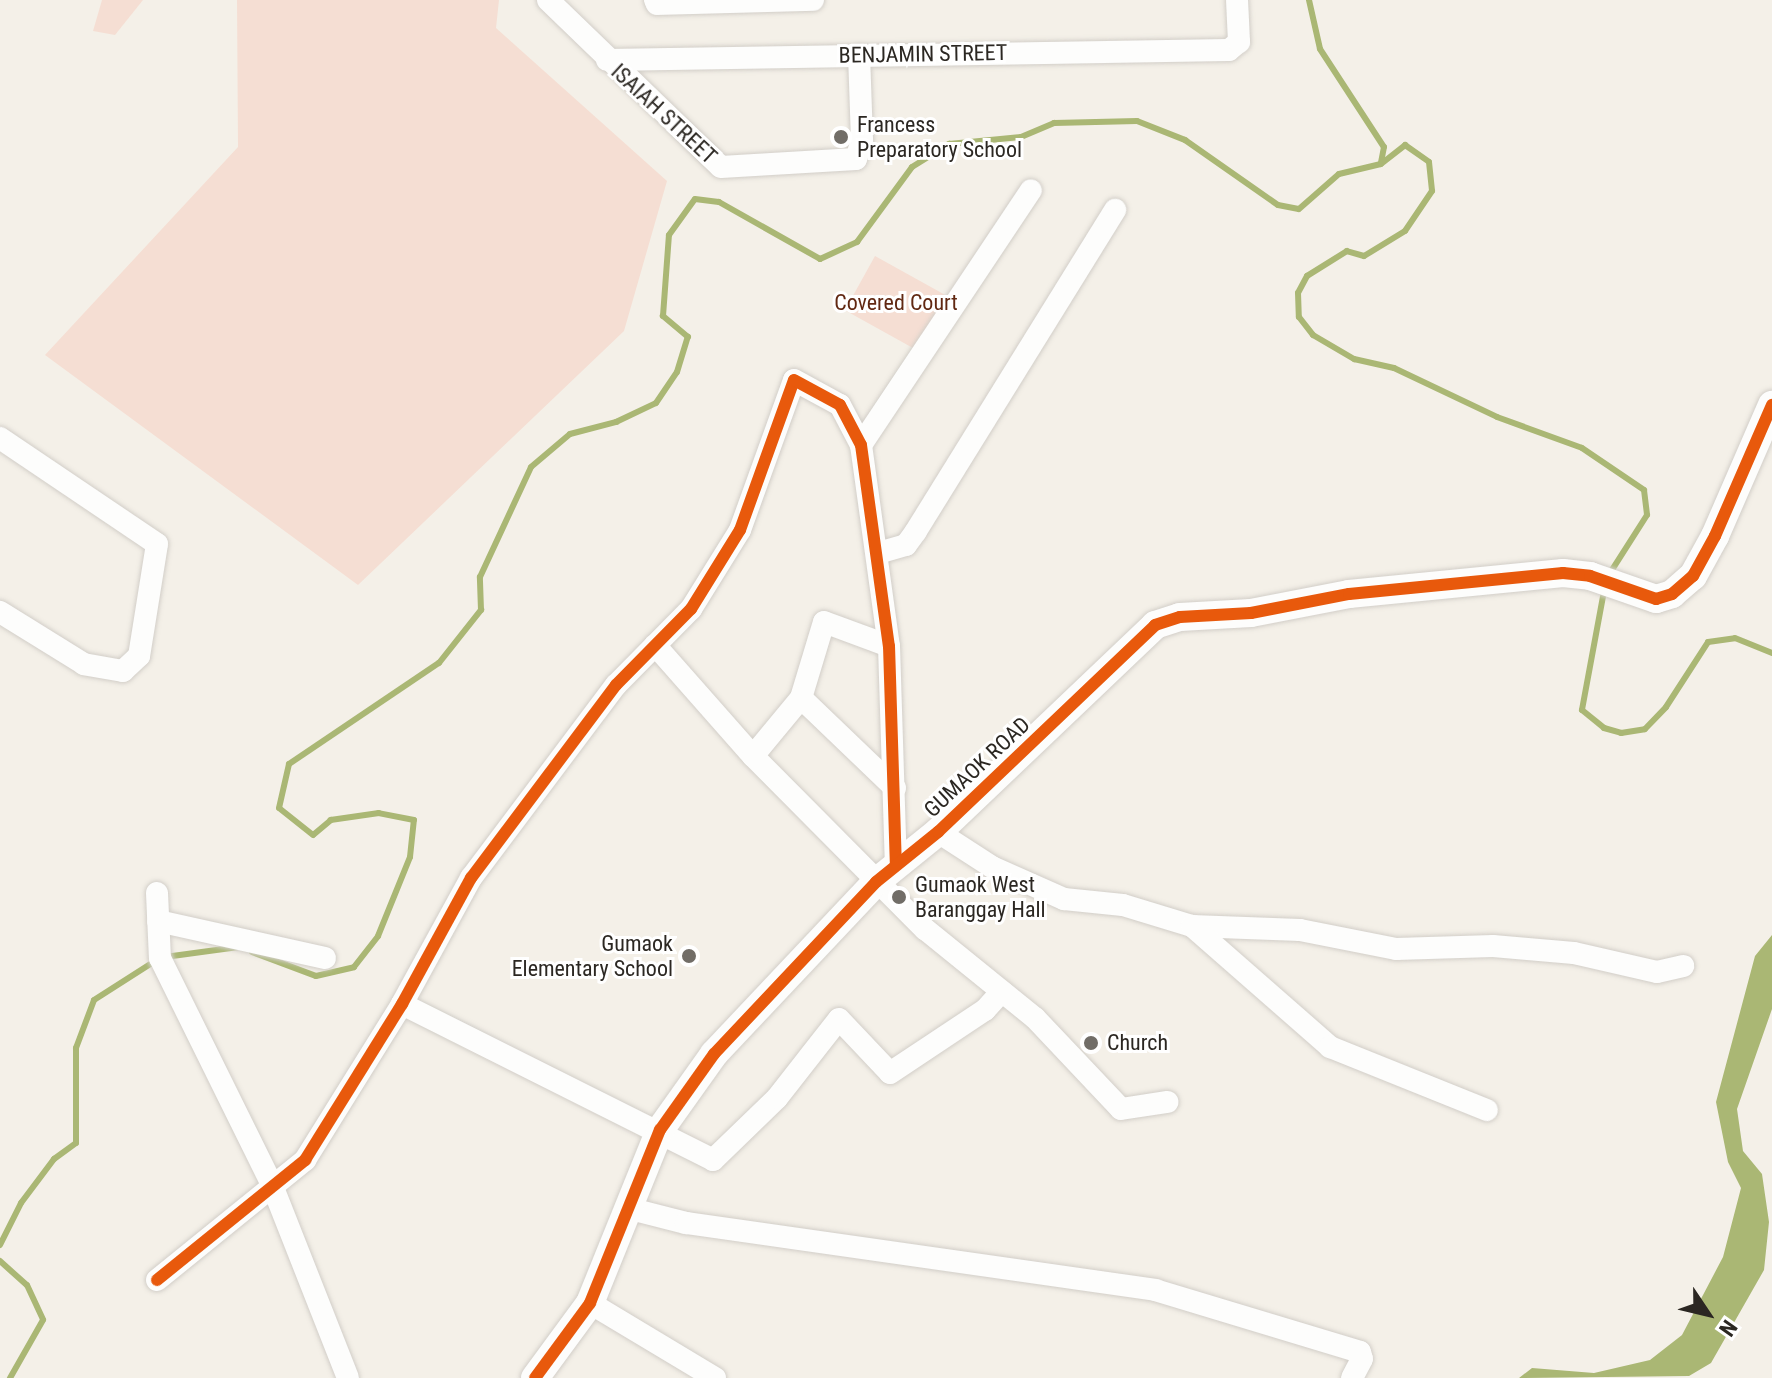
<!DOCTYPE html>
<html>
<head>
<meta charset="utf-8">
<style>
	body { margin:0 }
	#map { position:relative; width:1772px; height:1378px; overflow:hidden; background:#f4f0e8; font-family:"Roboto Condensed",sans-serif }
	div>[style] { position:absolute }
	.green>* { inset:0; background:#f5ded3; transform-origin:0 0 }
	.water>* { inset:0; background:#aab774 }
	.stream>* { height:6px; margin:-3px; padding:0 3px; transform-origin:3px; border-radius:3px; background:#aab774 }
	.roads { filter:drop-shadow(0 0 2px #d2cec8) drop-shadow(0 0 2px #d2cec8) }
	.minor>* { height:22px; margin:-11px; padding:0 11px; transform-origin:11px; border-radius:11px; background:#fdfdfc }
	.tertiary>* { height:28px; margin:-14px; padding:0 14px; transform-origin:14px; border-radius:14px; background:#fdfdfc }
	.cycleway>* { height:12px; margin:-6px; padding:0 6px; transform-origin:6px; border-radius:6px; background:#e8590c }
	.dots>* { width:22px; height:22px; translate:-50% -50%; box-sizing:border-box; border:4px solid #fff; border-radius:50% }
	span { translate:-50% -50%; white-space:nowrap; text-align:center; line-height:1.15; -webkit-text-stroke:6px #fff; paint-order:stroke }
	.street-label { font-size:22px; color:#2b2722 }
	.poi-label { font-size:22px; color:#2b2722 }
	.left { translate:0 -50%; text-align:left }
	.right { translate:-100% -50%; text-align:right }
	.park-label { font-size:22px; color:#612812 }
	.north { position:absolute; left:1668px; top:1274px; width:80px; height:80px; -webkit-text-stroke:6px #fff; paint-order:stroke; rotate:125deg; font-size:22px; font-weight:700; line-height:32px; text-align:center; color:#2b2722 }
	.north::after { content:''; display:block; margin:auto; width:28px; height:36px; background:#2b2722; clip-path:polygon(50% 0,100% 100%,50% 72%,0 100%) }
</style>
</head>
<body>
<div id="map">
	<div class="green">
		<div style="clip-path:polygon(102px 0,143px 0,115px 35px,93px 31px)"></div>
		<div style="clip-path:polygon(237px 0,499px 0,496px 28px,667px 181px,624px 331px,358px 585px,45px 355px,238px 147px)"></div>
		<div style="left:875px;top:256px;width:84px;height:62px;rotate:29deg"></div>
	</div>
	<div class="water">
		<div style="clip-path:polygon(1772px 935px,1772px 1009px,1737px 1109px,1743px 1151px,1762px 1174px,1769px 1222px,1764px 1270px,1711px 1363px,1689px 1376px,1519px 1378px,1532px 1368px,1594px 1373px,1650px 1360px,1682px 1335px,1723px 1257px,1741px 1188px,1728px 1162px,1716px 1102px,1755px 956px)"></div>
	</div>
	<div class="stream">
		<div style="left:1309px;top:0;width:50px;rotate:77.3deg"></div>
		<div style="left:1320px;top:49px;width:117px;rotate:56.9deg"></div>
		<div style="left:1384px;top:147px;width:16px;rotate:101deg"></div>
		<div style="left:1604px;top:591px;width:121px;rotate:100.5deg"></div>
		<div style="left:1582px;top:710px;width:28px;rotate:39deg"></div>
		<div style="left:1604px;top:728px;width:18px;rotate:16deg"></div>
		<div style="left:1621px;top:733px;width:24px;rotate:-9deg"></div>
		<div style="left:1645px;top:729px;width:30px;rotate:-46deg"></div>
		<div style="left:1666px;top:707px;width:77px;rotate:-57.1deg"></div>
		<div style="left:1708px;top:642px;width:27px;rotate:-8deg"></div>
		<div style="left:1735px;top:638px;width:40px;rotate:22deg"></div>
		<div style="left:252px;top:952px;width:68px;rotate:20.6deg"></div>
		<div style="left:316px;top:976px;width:39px;rotate:-13deg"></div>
		<div style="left:354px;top:967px;width:39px;rotate:-52deg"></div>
		<div style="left:378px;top:936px;width:85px;rotate:-67.9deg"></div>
		<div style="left:410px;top:857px;width:37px;rotate:-84deg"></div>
		<div style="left:414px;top:820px;width:36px;rotate:-169deg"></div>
		<div style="left:379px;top:813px;width:49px;rotate:171.7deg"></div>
		<div style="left:331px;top:820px;width:23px;rotate:140deg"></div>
		<div style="left:313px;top:835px;width:43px;rotate:-141.5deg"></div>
		<div style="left:279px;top:808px;width:45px;rotate:-77.2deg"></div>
		<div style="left:289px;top:764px;width:181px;rotate:-34deg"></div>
		<div style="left:439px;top:663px;width:68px;rotate:-51.6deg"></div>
		<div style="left:481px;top:610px;width:33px;rotate:-92deg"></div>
		<div style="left:480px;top:577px;width:121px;rotate:-65.1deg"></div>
		<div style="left:531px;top:467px;width:51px;rotate:-40.2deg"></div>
		<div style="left:570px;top:434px;width:48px;rotate:-14.6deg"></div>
		<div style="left:616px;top:422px;width:44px;rotate:-25.4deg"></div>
		<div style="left:656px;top:403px;width:37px;rotate:-56deg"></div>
		<div style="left:677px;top:372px;width:37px;rotate:-73deg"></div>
		<div style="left:688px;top:337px;width:33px;rotate:-140deg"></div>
		<div style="left:663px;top:316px;width:81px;rotate:-85.8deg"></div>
		<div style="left:669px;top:235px;width:44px;rotate:-54.2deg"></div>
		<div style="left:695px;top:199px;width:24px;rotate:7deg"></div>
		<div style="left:719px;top:202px;width:116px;rotate:29.4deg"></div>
		<div style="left:820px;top:259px;width:41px;rotate:-24.7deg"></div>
		<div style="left:857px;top:242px;width:93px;rotate:-53.7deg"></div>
		<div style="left:912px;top:167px;width:44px;rotate:-31.9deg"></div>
		<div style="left:949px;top:144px;width:72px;rotate:-5.6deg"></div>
		<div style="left:1021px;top:137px;width:36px;rotate:-23deg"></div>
		<div style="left:1054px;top:123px;width:83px;rotate:-1.4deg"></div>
		<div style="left:1137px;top:121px;width:52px;rotate:21.6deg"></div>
		<div style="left:1185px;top:140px;width:113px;rotate:35deg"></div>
		<div style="left:1278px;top:205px;width:21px;rotate:11deg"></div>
		<div style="left:1299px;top:209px;width:53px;rotate:-41.2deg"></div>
		<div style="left:1339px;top:174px;width:43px;rotate:-13.4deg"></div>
		<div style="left:1381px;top:164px;width:31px;rotate:-38deg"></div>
		<div style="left:1405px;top:145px;width:29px;rotate:35deg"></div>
		<div style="left:1429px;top:162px;width:29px;rotate:84deg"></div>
		<div style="left:1432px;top:191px;width:48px;rotate:124deg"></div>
		<div style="left:1405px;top:231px;width:48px;rotate:148.6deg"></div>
		<div style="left:1364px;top:256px;width:18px;rotate:-164deg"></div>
		<div style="left:1347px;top:251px;width:47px;rotate:148deg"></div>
		<div style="left:1307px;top:276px;width:19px;rotate:118deg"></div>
		<div style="left:1298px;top:293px;width:24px;rotate:88deg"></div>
		<div style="left:1299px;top:317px;width:23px;rotate:52deg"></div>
		<div style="left:1313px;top:335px;width:48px;rotate:30.3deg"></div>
		<div style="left:1354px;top:359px;width:41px;rotate:12.7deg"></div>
		<div style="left:1394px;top:368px;width:114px;rotate:25.4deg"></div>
		<div style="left:1497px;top:417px;width:90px;rotate:20deg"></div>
		<div style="left:1582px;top:448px;width:75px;rotate:34.1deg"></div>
		<div style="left:1644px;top:490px;width:25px;rotate:83deg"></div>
		<div style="left:1647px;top:515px;width:69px;rotate:122.5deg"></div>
		<div style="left:165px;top:957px;width:74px;rotate:-7.8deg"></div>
		<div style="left:0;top:1245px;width:47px;rotate:-63.4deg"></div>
		<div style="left:21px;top:1203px;width:55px;rotate:-53.1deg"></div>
		<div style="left:54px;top:1159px;width:27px;rotate:-36deg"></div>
		<div style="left:76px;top:1143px;width:95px;rotate:-90deg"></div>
		<div style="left:76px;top:1048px;width:51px;rotate:-69.4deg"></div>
		<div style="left:94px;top:1000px;width:72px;rotate:-32.6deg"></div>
		<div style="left:0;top:1261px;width:36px;rotate:42deg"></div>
		<div style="left:27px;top:1285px;width:38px;rotate:65deg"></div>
		<div style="left:43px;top:1320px;width:67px;rotate:119.6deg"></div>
	</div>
	<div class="roads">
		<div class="minor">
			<div style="left:548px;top:0;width:240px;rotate:44deg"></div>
			<div style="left:721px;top:167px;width:135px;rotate:-3.4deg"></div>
			<div style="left:856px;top:159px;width:20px;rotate:-72deg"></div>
			<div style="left:862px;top:140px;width:85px;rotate:-92deg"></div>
			<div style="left:655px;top:0;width:4px;rotate:63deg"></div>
			<div style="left:657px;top:4px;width:156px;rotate:-1.5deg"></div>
			<div style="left:607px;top:60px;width:622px;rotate:-0.92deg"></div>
			<div style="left:1229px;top:50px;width:13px;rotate:-39deg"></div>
			<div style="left:1239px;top:42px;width:42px;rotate:-92.7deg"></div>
			<div style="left:0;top:438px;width:189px;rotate:34deg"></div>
			<div style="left:157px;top:544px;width:113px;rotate:99.1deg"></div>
			<div style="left:139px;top:656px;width:22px;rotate:137deg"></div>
			<div style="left:123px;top:671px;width:40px;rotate:-170deg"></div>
			<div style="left:84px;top:664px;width:99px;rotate:-148.2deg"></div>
			<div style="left:861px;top:445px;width:306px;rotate:-56.3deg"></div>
			<div style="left:878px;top:553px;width:29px;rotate:-16deg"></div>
			<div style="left:906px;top:545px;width:17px;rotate:-54deg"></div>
			<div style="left:916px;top:531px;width:378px;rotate:-58.2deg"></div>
			<div style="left:655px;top:645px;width:148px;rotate:48.6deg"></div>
			<div style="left:801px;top:698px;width:79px;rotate:-73.2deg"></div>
			<div style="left:824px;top:622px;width:69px;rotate:20.3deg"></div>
			<div style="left:895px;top:788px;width:130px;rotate:-136.2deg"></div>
			<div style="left:801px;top:698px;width:75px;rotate:129.6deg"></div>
			<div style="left:753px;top:756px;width:244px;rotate:45.2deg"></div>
			<div style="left:925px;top:929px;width:141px;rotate:39deg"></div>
			<div style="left:1035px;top:1018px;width:125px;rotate:46.6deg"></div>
			<div style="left:1121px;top:1109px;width:47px;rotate:-8.7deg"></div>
			<div style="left:938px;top:832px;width:64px;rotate:32.9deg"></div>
			<div style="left:992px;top:867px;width:79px;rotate:24deg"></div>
			<div style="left:1064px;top:899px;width:59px;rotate:5.8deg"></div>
			<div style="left:1123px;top:905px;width:72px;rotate:16.9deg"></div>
			<div style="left:1192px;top:926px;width:108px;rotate:2.1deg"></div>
			<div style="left:1300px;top:930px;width:98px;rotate:11.2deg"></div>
			<div style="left:1396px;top:949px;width:97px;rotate:-1.8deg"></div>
			<div style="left:1493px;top:946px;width:81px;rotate:4.9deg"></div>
			<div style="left:1574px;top:953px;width:85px;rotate:12.9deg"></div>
			<div style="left:1657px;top:972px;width:27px;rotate:-13deg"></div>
			<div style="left:157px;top:893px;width:65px;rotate:87.4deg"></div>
			<div style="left:160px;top:958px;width:253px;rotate:63.7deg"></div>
			<div style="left:272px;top:1185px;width:207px;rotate:68.5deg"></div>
			<div style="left:158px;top:921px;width:171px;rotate:12.5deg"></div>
			<div style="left:1192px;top:926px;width:184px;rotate:41.2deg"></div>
			<div style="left:1330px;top:1047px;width:169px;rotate:21.9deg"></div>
			<div style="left:402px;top:1004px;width:348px;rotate:26.6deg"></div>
			<div style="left:713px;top:1160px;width:89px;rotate:-44.1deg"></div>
			<div style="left:777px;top:1098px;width:100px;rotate:-51.9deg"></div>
			<div style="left:839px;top:1019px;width:74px;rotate:46.6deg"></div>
			<div style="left:890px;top:1073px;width:114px;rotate:-33.6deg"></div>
			<div style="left:985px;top:1010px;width:25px;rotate:-48deg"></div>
			<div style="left:627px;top:1208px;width:61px;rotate:14.3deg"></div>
			<div style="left:686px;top:1223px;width:474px;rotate:8.1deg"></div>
			<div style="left:1155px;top:1290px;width:214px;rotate:16.8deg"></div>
			<div style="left:1360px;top:1352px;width:7px;rotate:74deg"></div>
			<div style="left:1362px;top:1359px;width:21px;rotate:118deg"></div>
			<div style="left:157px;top:1280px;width:191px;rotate:-39deg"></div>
			<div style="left:305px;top:1160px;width:184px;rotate:-58.1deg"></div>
			<div style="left:402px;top:1004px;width:144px;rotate:-61.3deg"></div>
			<div style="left:471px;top:878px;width:241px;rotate:-53.1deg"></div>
			<div style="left:616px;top:685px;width:107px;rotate:-45.4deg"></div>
			<div style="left:691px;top:609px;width:93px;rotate:-58.2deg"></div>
			<div style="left:740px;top:530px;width:159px;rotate:-70.2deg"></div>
			<div style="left:794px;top:380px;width:52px;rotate:28.5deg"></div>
			<div style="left:840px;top:405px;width:45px;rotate:62.3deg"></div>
			<div style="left:861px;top:445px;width:203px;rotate:82.1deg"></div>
			<div style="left:889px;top:646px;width:218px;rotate:88.2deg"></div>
			<div style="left:590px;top:1303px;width:146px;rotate:31deg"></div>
		</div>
		<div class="tertiary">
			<div style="left:535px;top:1378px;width:93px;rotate:-53.7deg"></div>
			<div style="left:590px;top:1303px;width:187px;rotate:-68deg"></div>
			<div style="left:660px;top:1130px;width:93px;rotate:-54.6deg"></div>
			<div style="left:714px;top:1054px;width:236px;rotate:-46.7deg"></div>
			<div style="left:876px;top:882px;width:80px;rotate:-38.9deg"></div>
			<div style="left:938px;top:832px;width:300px;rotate:-43.6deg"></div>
			<div style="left:1155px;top:625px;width:26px;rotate:-18deg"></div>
			<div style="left:1180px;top:617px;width:71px;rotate:-3.2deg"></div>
			<div style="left:1251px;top:613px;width:100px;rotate:-11deg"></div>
			<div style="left:1349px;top:594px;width:215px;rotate:-5.6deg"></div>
			<div style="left:1563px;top:573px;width:27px;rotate:6deg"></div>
			<div style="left:1590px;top:576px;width:70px;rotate:19.2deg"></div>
			<div style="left:1656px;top:599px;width:17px;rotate:-17deg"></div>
			<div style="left:1672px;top:594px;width:28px;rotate:-41deg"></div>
			<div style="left:1693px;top:576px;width:46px;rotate:-61.2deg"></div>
			<div style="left:1715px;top:536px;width:143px;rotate:-66.5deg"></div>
		</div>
	</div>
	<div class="cycleway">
		<div style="left:157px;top:1280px;width:191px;rotate:-39deg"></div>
		<div style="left:305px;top:1160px;width:184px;rotate:-58.1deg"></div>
		<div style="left:402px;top:1004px;width:144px;rotate:-61.3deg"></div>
		<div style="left:471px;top:878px;width:241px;rotate:-53.1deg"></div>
		<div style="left:616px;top:685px;width:107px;rotate:-45.4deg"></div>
		<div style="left:691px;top:609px;width:93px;rotate:-58.2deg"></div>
		<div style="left:740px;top:530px;width:159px;rotate:-70.2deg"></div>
		<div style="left:794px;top:380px;width:52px;rotate:28.5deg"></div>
		<div style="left:840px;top:405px;width:45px;rotate:62.3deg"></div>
		<div style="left:861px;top:445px;width:203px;rotate:82.1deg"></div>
		<div style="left:889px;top:646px;width:218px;rotate:88.2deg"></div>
		<div style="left:535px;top:1378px;width:93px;rotate:-53.7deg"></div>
		<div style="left:590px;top:1303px;width:187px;rotate:-68deg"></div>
		<div style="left:660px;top:1130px;width:93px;rotate:-54.6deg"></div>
		<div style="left:714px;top:1054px;width:236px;rotate:-46.7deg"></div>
		<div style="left:876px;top:882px;width:80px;rotate:-38.9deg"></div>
		<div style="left:938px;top:832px;width:300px;rotate:-43.6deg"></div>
		<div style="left:1155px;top:625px;width:26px;rotate:-18deg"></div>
		<div style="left:1180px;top:617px;width:71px;rotate:-3.2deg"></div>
		<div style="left:1251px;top:613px;width:100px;rotate:-11deg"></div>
		<div style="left:1349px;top:594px;width:215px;rotate:-5.6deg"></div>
		<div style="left:1563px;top:573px;width:27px;rotate:6deg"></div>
		<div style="left:1590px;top:576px;width:70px;rotate:19.2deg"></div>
		<div style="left:1656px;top:599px;width:17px;rotate:-17deg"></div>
		<div style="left:1672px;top:594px;width:28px;rotate:-41deg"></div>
		<div style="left:1693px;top:576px;width:46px;rotate:-61.2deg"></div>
		<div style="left:1715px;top:536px;width:143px;rotate:-66.5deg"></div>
	</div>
	<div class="dots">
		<div style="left:841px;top:137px;background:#716d67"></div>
		<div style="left:899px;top:897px;background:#716d67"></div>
		<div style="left:689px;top:956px;background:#716d67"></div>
		<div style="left:1091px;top:1043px;background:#716d67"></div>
	</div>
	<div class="street-label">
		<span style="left:923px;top:54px;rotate:-1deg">BENJAMIN STREET</span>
		<span style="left:664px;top:114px;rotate:43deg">ISAIAH STREET</span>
		<span style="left:977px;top:767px;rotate:-43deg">GUMAOK ROAD</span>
	</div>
	<div class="poi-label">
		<span class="left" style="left:857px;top:137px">Francess<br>Preparatory School</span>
		<span class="left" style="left:915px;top:897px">Gumaok West<br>Baranggay Hall</span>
		<span class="right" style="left:673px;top:956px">Gumaok<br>Elementary School</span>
		<span class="left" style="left:1107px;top:1043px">Church</span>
	</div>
	<div class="park-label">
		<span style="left:896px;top:303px">Covered Court</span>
	</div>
	<div class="north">N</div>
</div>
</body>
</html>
